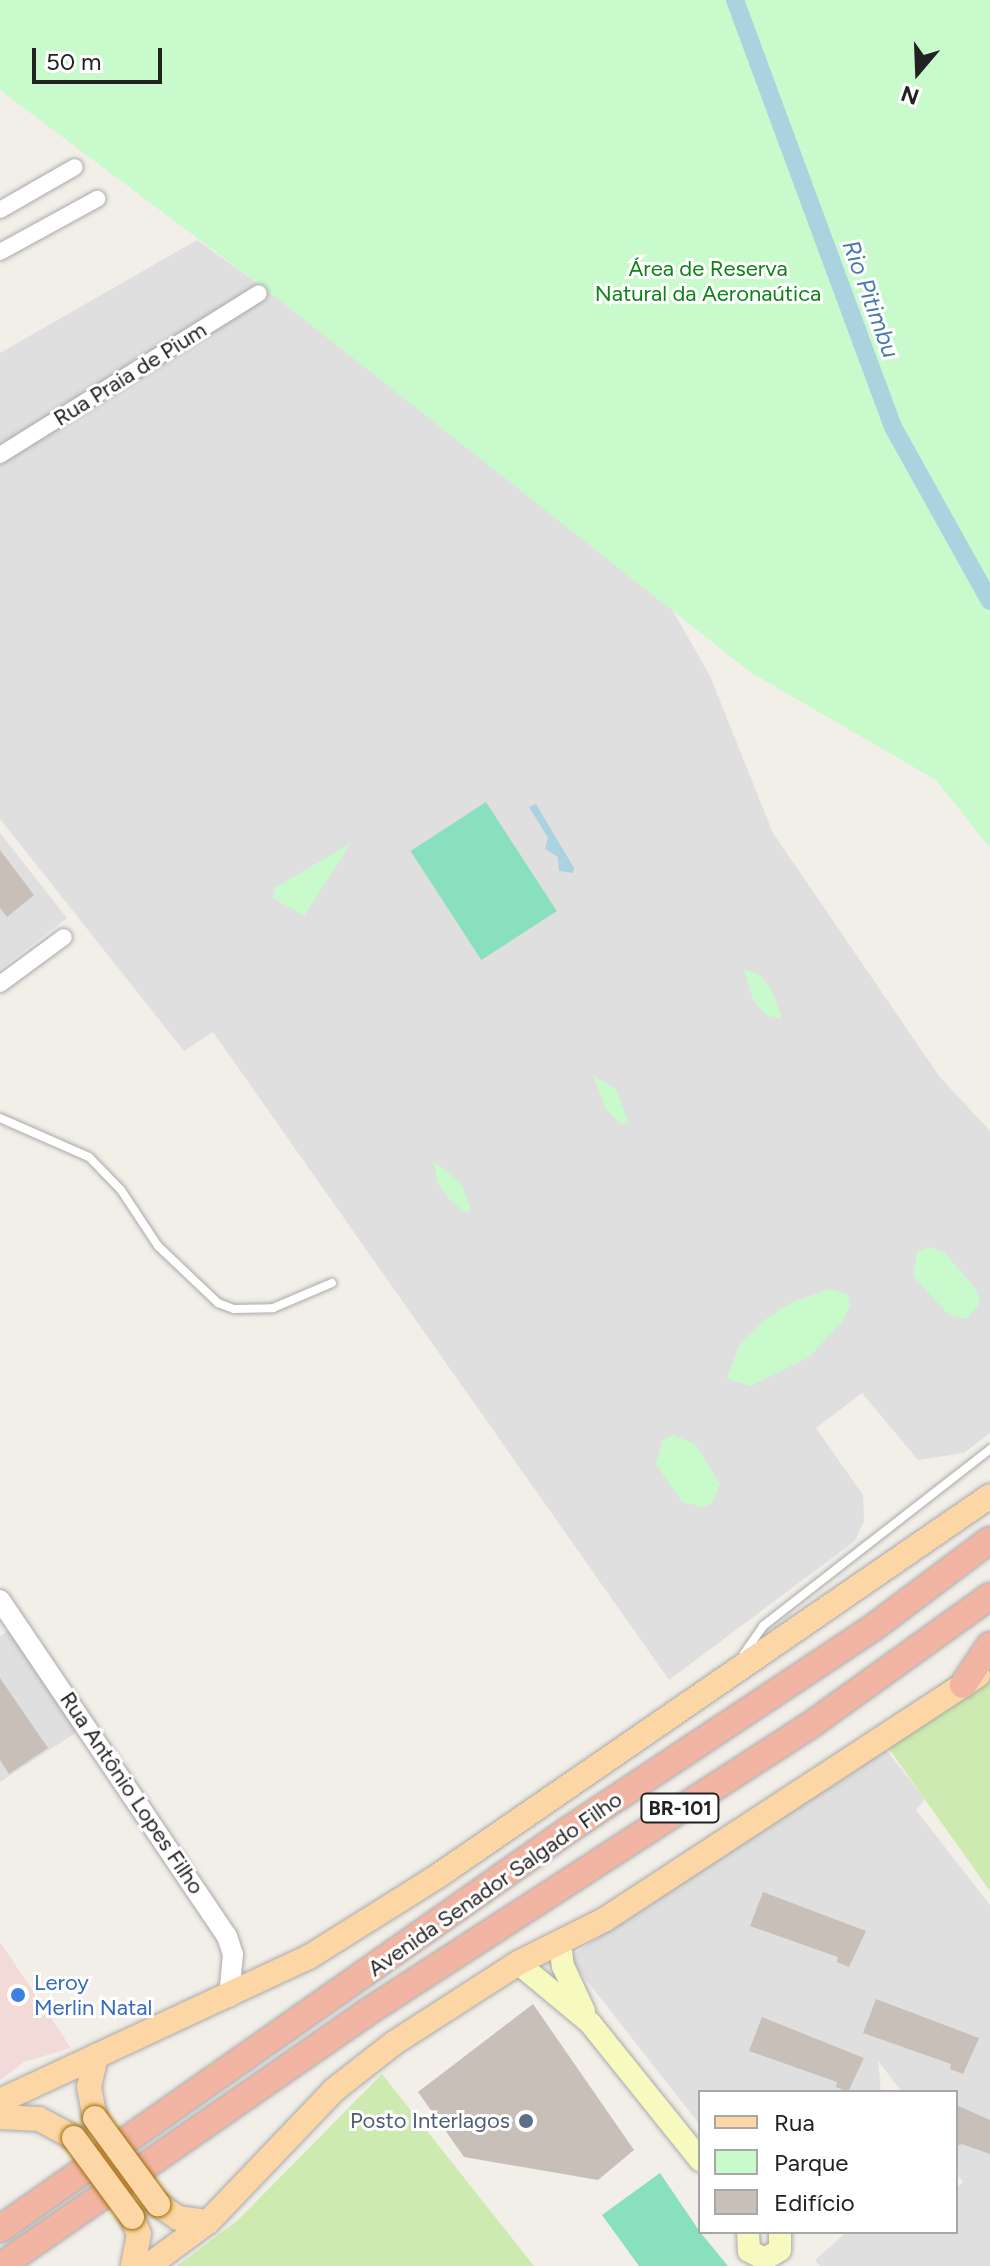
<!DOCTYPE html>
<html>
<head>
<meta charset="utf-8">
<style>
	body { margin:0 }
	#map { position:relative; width:990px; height:2266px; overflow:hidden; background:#f2efe9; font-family:Figtree,sans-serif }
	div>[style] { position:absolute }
	.residential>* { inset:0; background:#e0dfdf }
	.commercial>* { inset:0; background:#f2dad9 }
	.grass>* { inset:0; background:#cdebb0 }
	.park>* { inset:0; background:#c8facc }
	.pitch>* { inset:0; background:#88e0be; transform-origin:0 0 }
	.water>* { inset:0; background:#aad3df }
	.canal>* { height:18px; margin:-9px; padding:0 9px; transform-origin:9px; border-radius:9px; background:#aad3df }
	.building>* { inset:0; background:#c7bfb8 }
	.roads { filter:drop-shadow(0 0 2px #a9a9a9) drop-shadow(0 0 2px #a9a9a9) }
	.service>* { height:8px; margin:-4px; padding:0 4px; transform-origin:4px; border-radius:4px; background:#fff }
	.minor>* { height:16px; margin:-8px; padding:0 8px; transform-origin:8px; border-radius:8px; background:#fff }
	.tertiary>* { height:20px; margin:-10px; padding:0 10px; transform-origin:10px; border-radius:10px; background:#fff }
	.secondary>* { height:22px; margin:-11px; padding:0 11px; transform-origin:11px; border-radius:11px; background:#f7fabf }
	.primary>* { height:24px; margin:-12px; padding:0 12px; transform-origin:12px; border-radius:12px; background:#fcd6a4 }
	.trunk>* { height:26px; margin:-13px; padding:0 13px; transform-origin:13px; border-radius:13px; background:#f2b4a3 }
	.bridges { filter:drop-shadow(0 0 2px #a06b00) drop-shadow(0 0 2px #a06b00) }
	.primary-bridge>* { height:24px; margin:-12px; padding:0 12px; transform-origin:12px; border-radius:12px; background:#fcd6a4 }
	.dots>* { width:22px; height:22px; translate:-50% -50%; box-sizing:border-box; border:4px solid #fff; border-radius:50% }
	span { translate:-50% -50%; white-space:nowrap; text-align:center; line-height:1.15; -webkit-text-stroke:6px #fff; paint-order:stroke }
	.shield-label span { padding:2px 6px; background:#fff; border:2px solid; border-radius:6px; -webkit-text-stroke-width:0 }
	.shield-label { font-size:20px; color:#222; font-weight:700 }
	.park-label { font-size:22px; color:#0c8416 }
	.street-label { font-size:22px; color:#222 }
	.shop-label { font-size:22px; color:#366cbe }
	.left { translate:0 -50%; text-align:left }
	.service-label { font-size:22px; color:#4e5e75 }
	.right { translate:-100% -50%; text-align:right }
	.water-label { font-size:24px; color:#4a7aab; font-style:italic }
	.legend { position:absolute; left:698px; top:2090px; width:260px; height:144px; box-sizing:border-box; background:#fff; border:2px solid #a7a7a7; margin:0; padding:10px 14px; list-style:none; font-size:24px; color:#222 }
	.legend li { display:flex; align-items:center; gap:16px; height:40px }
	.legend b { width:40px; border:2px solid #a7a7a7 }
	.north { position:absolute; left:878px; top:32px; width:80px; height:80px; -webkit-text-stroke:6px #fff; paint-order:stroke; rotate:199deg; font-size:22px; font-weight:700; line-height:32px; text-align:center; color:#222 }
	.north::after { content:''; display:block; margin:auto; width:28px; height:36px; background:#222; clip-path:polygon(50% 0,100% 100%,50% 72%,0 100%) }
	.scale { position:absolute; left:32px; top:48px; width:130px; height:36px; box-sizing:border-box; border:4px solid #222; border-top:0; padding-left:10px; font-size:24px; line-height:28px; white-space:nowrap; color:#222; -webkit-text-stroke:6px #fff; paint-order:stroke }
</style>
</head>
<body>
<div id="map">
	<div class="residential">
		<div style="clip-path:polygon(197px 240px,322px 330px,670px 606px,710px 676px,773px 833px,939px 1076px,990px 1131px,990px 1433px,964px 1453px,918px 1460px,862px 1393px,816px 1428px,863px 1495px,864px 1521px,855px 1541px,669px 1680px,213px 1032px,184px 1051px,0 819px,0 353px)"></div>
		<div style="clip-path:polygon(0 833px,67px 918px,0 969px)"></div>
		<div style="clip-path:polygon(9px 1630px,80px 1730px,0 1782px,0 1636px)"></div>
		<div style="clip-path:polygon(880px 1742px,925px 1799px,916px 1810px,990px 1905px,990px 2266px,820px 2266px,815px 2260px,847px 2232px,956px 2232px,956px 2188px,963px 2182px,956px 2173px,956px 2092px,902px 2092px,878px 2061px,881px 2092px,700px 2092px,700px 2125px,569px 1958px)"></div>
	</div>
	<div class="commercial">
		<div style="clip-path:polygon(0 1942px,71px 2048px,24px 2062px,0 2080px)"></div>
	</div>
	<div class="grass">
		<div style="clip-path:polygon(990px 1647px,990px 1891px,877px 1732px)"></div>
		<div style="clip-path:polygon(382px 2074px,534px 2266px,177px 2266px,238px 2220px)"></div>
	</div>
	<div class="park">
		<div style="clip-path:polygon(0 0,990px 0,990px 848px,936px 780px,750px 672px,273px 295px,0 90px)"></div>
		<div style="clip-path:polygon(351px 843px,304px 916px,273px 898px,275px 888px)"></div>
		<div style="clip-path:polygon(744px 969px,761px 976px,772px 991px,782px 1019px,766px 1015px,753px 1000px)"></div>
		<div style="clip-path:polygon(593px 1075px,617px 1090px,628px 1123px,621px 1124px,606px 1109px)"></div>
		<div style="clip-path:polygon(434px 1162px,461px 1183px,471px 1210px,466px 1213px,450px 1200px,438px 1184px)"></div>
		<div style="clip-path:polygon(928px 1247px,944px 1252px,977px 1290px,980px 1303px,967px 1319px,949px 1315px,913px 1276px,917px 1252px)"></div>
		<div style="clip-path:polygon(830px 1289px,847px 1294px,850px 1306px,842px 1322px,808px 1358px,751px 1386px,727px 1379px,739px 1345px,766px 1319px,792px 1302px)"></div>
		<div style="clip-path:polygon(673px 1435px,695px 1444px,720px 1484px,712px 1503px,703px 1507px,682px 1502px,656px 1464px,663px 1440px)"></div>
	</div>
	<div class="pitch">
		<div style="left:486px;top:802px;width:130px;height:90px;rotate:57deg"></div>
		<div style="clip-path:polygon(660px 2173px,700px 2232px,728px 2266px,639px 2266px,602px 2215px)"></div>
	</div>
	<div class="water">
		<div style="clip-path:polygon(536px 804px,574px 868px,573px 873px,559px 871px,558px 857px,545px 849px,548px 838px,529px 807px)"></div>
	</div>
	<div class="canal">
		<div style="left:735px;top:0;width:455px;rotate:69.7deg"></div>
		<div style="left:893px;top:427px;width:199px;rotate:60.9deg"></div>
	</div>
	<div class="building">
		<div style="clip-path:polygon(0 850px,34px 895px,7px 917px,0 908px)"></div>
		<div style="clip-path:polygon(0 1678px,48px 1748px,9px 1774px,0 1760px)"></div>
		<div style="clip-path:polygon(763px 1892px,866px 1931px,849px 1967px,837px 1962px,838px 1957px,750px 1926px)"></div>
		<div style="clip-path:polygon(876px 1999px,979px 2038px,963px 2074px,950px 2069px,951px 2064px,863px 2033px)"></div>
		<div style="clip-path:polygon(533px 2004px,634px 2150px,598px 2180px,464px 2157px,418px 2092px)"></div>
		<div style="clip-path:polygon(762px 2017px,864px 2058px,848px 2092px,836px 2087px,837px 2082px,749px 2051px)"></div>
		<div style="clip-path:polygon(956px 2105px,990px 2120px,990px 2154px,962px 2144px,956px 2146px)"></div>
	</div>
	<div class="roads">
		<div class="service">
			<div style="left:0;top:1118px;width:97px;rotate:23.7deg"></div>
			<div style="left:89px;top:1157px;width:46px;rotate:45.9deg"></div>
			<div style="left:121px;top:1190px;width:67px;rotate:56.5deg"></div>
			<div style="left:158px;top:1246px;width:83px;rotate:43.5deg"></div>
			<div style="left:218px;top:1303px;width:17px;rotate:21deg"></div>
			<div style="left:234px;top:1309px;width:39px;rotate:-1deg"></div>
			<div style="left:273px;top:1308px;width:64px;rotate:-23deg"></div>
			<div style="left:743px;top:1655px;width:35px;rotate:-55deg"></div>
			<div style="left:763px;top:1626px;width:288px;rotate:-37.9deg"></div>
		</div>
		<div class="minor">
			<div style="left:0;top:210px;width:86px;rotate:-29.8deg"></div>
			<div style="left:0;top:252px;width:111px;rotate:-28.7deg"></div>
			<div style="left:0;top:455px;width:305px;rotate:-32deg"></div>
			<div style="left:0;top:984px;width:79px;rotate:-36.3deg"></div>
		</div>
		<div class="tertiary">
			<div style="left:0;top:1600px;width:405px;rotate:56deg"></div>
			<div style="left:227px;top:1936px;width:19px;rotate:72deg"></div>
			<div style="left:233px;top:1954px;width:43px;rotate:95.3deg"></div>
		</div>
		<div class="secondary">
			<div style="left:560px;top:1943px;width:23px;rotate:83deg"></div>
			<div style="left:563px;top:1966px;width:50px;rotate:65deg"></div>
			<div style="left:518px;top:1963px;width:94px;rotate:39.8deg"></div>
			<div style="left:590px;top:2023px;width:176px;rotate:51.2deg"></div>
			<div style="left:748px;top:2232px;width:19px;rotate:87deg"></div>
			<div style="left:749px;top:2251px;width:18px;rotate:27deg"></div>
			<div style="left:765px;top:2259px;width:17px;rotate:-31deg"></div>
			<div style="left:780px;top:2250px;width:18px;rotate:-90deg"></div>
		</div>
		<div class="primary">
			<div style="left:0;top:2101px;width:341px;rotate:-25deg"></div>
			<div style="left:309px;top:1957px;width:152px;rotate:-32.1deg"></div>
			<div style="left:438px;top:1876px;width:670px;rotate:-34.54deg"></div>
			<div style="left:0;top:2117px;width:39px;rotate:3deg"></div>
			<div style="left:39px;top:2119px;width:40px;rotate:28deg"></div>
			<div style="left:95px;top:2118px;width:32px;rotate:-101deg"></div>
			<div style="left:89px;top:2087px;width:32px;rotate:-77deg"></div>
			<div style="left:158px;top:2204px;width:24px;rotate:35deg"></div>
			<div style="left:178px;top:2218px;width:30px;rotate:8deg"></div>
			<div style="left:132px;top:2217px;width:18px;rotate:68deg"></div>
			<div style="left:139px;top:2234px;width:33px;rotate:101deg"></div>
			<div style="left:148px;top:2266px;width:74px;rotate:-36.3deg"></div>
			<div style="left:208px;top:2222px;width:182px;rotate:-46.3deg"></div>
			<div style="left:334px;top:2090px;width:76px;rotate:-38.1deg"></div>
			<div style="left:394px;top:2043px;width:148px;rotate:-32.8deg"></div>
			<div style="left:518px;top:1963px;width:96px;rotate:-26.6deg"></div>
			<div style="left:604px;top:1920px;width:447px;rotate:-33.2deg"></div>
		</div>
		<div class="trunk">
			<div style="left:963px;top:1685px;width:48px;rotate:-56deg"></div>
			<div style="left:0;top:2229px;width:693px;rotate:-35.07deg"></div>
			<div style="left:567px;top:1831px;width:369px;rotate:-33.6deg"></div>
			<div style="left:874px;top:1627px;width:145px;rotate:-36.9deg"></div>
			<div style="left:1px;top:2266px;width:444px;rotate:-34.7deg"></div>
			<div style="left:366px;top:2013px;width:531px;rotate:-32.94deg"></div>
			<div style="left:812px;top:1724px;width:219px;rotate:-35.7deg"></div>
		</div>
	</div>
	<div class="bridges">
		<div class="primary-bridge">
			<div style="left:95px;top:2118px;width:107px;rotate:53.8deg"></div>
			<div style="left:74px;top:2138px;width:98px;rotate:53.7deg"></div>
		</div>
	</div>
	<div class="dots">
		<div style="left:18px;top:1995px;background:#3f7fe0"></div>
		<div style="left:526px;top:2121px;background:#5c6f8a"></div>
	</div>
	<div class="shield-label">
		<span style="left:680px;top:1808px">BR-101</span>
	</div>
	<div class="park-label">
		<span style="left:708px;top:281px">Área de Reserva<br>Natural da Aeronaútica</span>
	</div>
	<div class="street-label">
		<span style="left:130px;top:374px;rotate:-32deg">Rua Praia de Pium</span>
		<span style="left:132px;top:1793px;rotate:56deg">Rua Antônio Lopes Filho</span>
		<span style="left:495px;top:1884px;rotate:-35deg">Avenida Senador Salgado Filho</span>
	</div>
	<div class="shop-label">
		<span class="left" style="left:34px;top:1995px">Leroy<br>Merlin Natal</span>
	</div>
	<div class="service-label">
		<span class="right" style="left:510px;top:2121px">Posto Interlagos</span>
	</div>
	<div class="water-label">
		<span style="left:871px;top:299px;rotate:70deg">Rio Pitimbu</span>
	</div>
	<ul class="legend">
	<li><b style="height:10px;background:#fcd6a4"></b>Rua</li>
	<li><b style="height:22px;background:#c8facc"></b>Parque</li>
	<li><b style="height:22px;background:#c7bfb8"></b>Edifício</li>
	</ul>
	<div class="north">N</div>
	<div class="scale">50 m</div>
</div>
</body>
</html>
